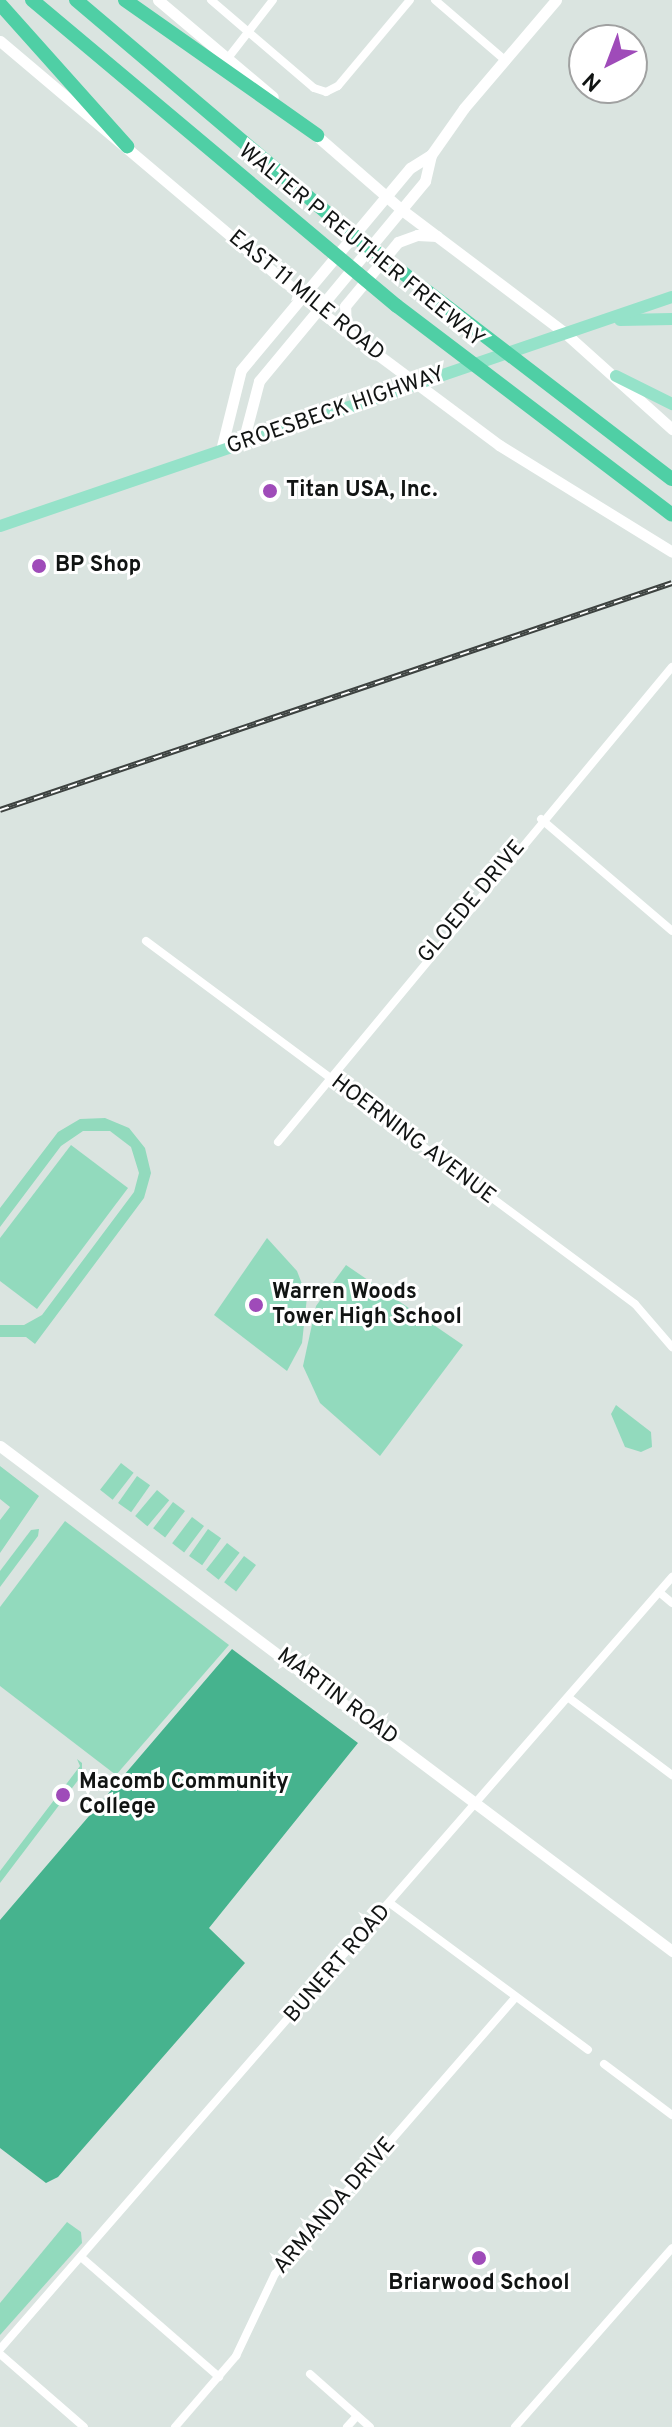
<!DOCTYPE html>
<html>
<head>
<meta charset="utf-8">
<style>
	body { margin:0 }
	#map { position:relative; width:672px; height:2427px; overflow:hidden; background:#dae4e0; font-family:Overpass,sans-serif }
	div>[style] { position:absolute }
	.green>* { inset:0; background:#92dabd; transform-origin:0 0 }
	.forest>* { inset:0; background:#46b38e }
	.street>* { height:8px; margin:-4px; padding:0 4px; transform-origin:4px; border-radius:4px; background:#fff }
	.secondary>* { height:11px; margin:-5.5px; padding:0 5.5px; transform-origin:5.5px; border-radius:5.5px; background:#fff }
	.primary>* { height:12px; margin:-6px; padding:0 6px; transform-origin:6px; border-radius:6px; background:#95e2c9 }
	.highway>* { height:14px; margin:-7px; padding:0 7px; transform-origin:7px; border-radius:7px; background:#4fcfa5 }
	.rail>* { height:6px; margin-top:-3px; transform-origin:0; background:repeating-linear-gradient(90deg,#fff 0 9px,#3d4240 0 18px); box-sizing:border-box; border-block:2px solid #3d4240 }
	.dots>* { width:22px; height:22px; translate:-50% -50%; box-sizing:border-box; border:4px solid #fff; border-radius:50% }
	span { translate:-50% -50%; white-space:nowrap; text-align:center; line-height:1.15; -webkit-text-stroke:6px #fff; paint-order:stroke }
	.street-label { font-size:22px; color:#111413 }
	.poi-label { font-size:22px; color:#111413; font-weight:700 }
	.left { translate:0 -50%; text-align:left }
	.north { position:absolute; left:568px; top:24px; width:80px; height:80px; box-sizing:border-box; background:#fff; border:2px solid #a0a1a1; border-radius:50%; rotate:222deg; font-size:22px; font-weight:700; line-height:32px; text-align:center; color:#111413 }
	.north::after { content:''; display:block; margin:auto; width:28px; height:36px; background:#9f4bb9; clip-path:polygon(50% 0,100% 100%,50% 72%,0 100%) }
</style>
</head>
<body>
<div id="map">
	<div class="green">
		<div style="clip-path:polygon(105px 1118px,129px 1128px,145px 1148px,151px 1173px,144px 1198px,35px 1344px,26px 1337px,0 1337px,0 1325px,24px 1325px,42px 1315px,134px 1192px,139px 1173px,131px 1147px,110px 1131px,83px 1131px,61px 1146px,0 1227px,0 1208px,58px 1132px,80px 1119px)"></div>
		<div style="clip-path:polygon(71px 1145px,128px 1188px,37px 1309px,0 1281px,0 1238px)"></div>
		<div style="clip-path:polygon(267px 1238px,297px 1271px,307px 1297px,302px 1343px,287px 1371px,214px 1315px)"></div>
		<div style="clip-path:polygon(346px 1265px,463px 1345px,380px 1456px,320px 1403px,303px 1366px,316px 1306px)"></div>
		<div style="clip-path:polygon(616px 1405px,651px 1432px,652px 1447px,641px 1452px,625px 1447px,611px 1414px)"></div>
		<div style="left:121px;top:1463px;width:16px;height:34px;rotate:38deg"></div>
		<div style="clip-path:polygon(0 1466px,39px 1496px,0 1553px,0 1520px,10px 1507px,0 1499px)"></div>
		<div style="left:137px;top:1476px;width:16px;height:33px;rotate:35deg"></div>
		<div style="left:157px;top:1490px;width:16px;height:34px;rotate:40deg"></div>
		<div style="left:173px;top:1502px;width:15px;height:33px;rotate:37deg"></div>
		<div style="left:192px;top:1517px;width:15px;height:33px;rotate:37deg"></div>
		<div style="clip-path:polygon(65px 1521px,229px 1645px,116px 1775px,0 1686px,0 1607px)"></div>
		<div style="clip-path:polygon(39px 1529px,38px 1536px,0 1587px,0 1571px,31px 1530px)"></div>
		<div style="left:208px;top:1529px;width:16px;height:33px;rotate:35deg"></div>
		<div style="left:227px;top:1543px;width:16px;height:34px;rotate:38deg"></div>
		<div style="left:244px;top:1556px;width:15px;height:33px;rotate:37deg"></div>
		<div style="clip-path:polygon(77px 1759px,82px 1763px,82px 1775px,0 1883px,0 1871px,80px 1766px)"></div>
		<div style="clip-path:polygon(67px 2222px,81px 2232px,82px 2243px,0 2335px,0 2303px)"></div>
	</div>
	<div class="forest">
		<div style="clip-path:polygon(232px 1649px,358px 1743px,209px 1928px,245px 1963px,58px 2177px,46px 2183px,0 2148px,0 1920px)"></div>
	</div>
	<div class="street">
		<div style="left:211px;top:0;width:135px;rotate:40.5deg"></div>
		<div style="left:314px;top:88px;width:13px;rotate:18deg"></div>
		<div style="left:326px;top:92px;width:13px;rotate:-27deg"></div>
		<div style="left:338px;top:86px;width:112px;rotate:-50.1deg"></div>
		<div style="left:435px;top:0;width:94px;rotate:40.7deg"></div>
		<div style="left:228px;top:58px;width:73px;rotate:-52.2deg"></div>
		<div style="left:541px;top:819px;width:172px;rotate:40.5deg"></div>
		<div style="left:146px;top:941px;width:609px;rotate:36.59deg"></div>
		<div style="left:635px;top:1304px;width:57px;rotate:49.3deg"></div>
		<div style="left:278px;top:1142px;width:617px;rotate:-50.33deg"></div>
		<div style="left:659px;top:1592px;width:17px;rotate:40deg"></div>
		<div style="left:569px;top:1698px;width:129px;rotate:36.8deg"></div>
		<div style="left:391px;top:1904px;width:245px;rotate:36.5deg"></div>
		<div style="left:604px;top:2064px;width:85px;rotate:36.9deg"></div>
		<div style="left:81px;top:2257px;width:183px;rotate:41deg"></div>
		<div style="left:0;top:2349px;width:1024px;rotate:-48.96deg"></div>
		<div style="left:0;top:2354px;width:111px;rotate:41deg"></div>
		<div style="left:310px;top:2374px;width:80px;rotate:41.5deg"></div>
		<div style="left:175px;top:2427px;width:94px;rotate:-49.3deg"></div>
		<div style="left:236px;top:2356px;width:91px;rotate:-64.6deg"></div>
		<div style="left:275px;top:2274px;width:366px;rotate:-49deg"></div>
		<div style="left:347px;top:2427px;width:15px;rotate:-48deg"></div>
		<div style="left:515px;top:2427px;width:238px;rotate:-48.7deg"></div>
	</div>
	<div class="secondary">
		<div style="left:158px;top:0;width:150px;rotate:40.1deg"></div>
		<div style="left:0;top:41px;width:417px;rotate:40.2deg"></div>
		<div style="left:318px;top:310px;width:226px;rotate:36.7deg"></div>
		<div style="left:499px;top:445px;width:203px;rotate:31.7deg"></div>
		<div style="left:310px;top:130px;width:122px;rotate:41deg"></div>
		<div style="left:402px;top:210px;width:204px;rotate:37deg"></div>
		<div style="left:565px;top:333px;width:144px;rotate:41.9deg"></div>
		<div style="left:346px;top:331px;width:25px;rotate:-92deg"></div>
		<div style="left:345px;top:306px;width:83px;rotate:-50.4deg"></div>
		<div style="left:398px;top:242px;width:20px;rotate:-20deg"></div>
		<div style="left:417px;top:235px;width:20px;rotate:3deg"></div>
		<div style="left:243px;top:442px;width:63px;rotate:-75.3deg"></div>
		<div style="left:259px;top:381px;width:260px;rotate:-50.3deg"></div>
		<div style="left:425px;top:181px;width:27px;rotate:-77deg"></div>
		<div style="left:431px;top:155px;width:57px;rotate:-54.9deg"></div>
		<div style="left:464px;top:108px;width:142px;rotate:-49.6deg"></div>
		<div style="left:221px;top:450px;width:82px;rotate:-76deg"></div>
		<div style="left:241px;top:370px;width:263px;rotate:-50.1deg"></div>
		<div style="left:410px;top:168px;width:25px;rotate:-32deg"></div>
		<div style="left:0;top:1446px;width:841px;rotate:36.92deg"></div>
	</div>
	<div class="primary">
		<div style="left:620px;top:320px;width:52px;rotate:-1.1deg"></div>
		<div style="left:616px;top:376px;width:63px;rotate:26.6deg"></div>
		<div style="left:0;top:526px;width:710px;rotate:-18.82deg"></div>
	</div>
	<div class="highway">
		<div style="left:32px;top:0;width:476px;rotate:40deg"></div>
		<div style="left:397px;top:306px;width:345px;rotate:37.2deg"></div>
		<div style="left:76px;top:0;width:355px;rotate:40.3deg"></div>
		<div style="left:347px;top:230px;width:409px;rotate:37.5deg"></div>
		<div style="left:125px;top:0;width:235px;rotate:35.1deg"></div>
		<div style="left:0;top:4px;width:191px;rotate:48.2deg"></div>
	</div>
	<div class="rail">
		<div style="left:0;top:810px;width:709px;rotate:-18.66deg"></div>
	</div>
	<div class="dots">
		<div style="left:270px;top:491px;background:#9f4bb9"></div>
		<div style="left:39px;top:566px;background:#9f4bb9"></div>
		<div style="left:256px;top:1305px;background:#9f4bb9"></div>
		<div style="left:63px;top:1795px;background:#9f4bb9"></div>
		<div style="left:479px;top:2258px;background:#9f4bb9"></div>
	</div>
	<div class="street-label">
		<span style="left:361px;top:246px;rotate:39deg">WALTER P REUTHER FREEWAY</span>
		<span style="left:306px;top:296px;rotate:39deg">EAST 11 MILE ROAD</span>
		<span style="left:336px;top:411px;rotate:-19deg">GROESBECK HIGHWAY</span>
		<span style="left:472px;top:902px;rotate:-50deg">GLOEDE DRIVE</span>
		<span style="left:413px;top:1140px;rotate:37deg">HOERNING AVENUE</span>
		<span style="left:337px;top:1697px;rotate:37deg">MARTIN ROAD</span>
		<span style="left:338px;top:1964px;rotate:-49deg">BUNERT ROAD</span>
		<span style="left:335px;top:2206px;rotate:-49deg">ARMANDA DRIVE</span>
	</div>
	<div class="poi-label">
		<span class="left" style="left:286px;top:491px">Titan USA, Inc.</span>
		<span class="left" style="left:55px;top:566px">BP Shop</span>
		<span class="left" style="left:272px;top:1305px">Warren Woods<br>Tower High School</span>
		<span class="left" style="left:79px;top:1795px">Macomb Community<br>College</span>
		<span style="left:479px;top:2284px">Briarwood School</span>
	</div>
	<div class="north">N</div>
</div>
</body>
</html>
